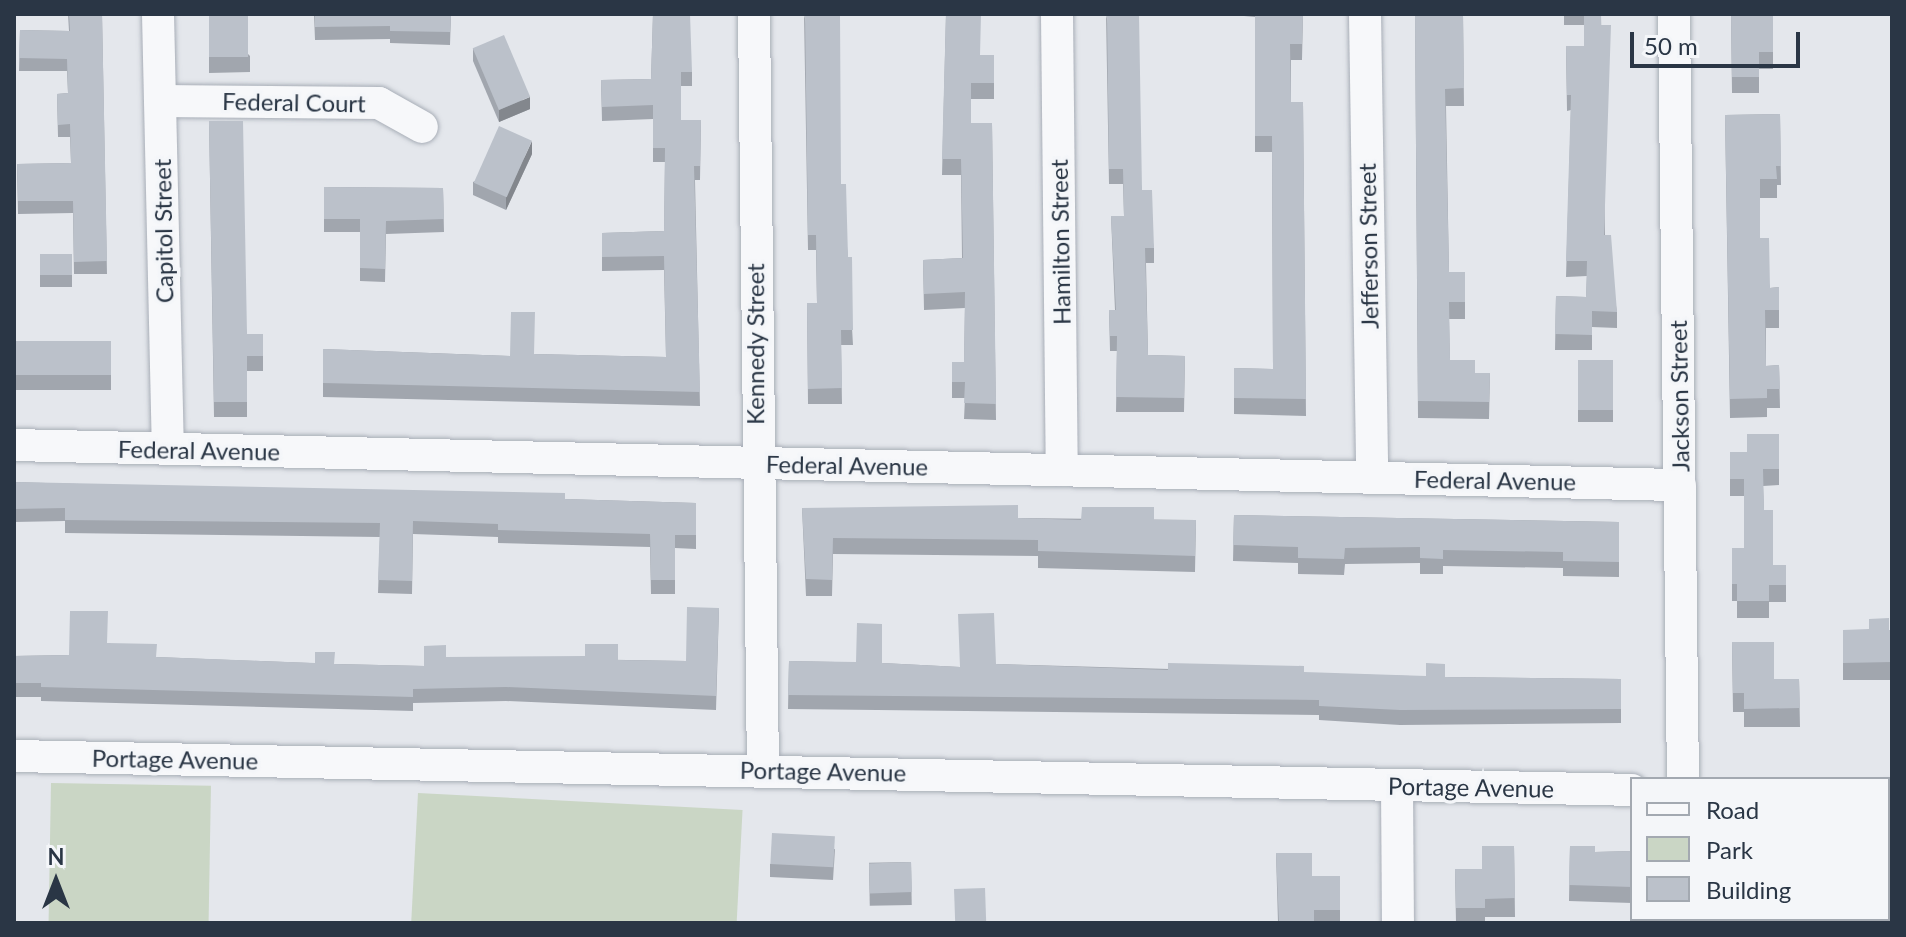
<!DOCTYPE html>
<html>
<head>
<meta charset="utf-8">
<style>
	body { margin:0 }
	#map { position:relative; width:1906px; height:937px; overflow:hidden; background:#e4e7ec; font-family:Lato,sans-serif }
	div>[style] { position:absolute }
	.green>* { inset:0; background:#cad6c5; transform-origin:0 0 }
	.roads { filter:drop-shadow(0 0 2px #a8aeb7) drop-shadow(0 0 2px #a8aeb7) }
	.minor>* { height:32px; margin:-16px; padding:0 16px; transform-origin:16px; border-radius:16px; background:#f7f8fa }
	.wall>* { inset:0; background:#a1a6ae; transform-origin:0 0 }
	.shaded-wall>* { inset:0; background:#83878d }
	.building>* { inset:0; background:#bbc1ca; transform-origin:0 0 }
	span { translate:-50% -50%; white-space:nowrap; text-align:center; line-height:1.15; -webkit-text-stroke:7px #f4f6f9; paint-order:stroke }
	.street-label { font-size:24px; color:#2a3645 }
	.frame { position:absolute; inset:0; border:16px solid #2a3645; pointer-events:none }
	.legend { position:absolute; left:1630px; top:777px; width:260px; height:144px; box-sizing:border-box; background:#f4f6f9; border:2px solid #a3a9b1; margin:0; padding:10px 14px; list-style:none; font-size:24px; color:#2a3645 }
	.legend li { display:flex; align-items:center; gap:16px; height:40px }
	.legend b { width:40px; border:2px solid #a3a9b1 }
	.north { position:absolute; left:16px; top:841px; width:80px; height:80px; -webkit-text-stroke:6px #f4f6f9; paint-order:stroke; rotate:0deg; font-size:22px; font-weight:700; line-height:32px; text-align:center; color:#2a3645 }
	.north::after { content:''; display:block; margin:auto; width:28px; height:36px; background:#2a3645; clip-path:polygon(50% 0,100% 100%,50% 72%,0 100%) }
	.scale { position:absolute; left:1630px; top:32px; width:170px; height:36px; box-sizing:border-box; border:4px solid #2a3645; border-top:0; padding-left:10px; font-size:24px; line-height:28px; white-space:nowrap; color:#2a3645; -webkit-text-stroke:6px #f4f6f9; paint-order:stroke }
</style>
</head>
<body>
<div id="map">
	<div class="green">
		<div style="left:51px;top:783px;width:160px;height:140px;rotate:1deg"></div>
		<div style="left:418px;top:793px;width:325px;height:130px;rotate:3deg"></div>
	</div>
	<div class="roads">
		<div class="minor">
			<div style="left:158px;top:14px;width:435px;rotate:88.7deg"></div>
			<div style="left:754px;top:14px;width:755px;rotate:89.32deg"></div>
			<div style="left:1057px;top:14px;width:456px;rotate:89.4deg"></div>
			<div style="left:1365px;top:14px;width:463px;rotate:89.1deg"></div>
			<div style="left:1674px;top:14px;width:765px;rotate:89.33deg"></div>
			<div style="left:160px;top:101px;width:219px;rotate:0.5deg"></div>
			<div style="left:379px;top:103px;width:49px;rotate:29.2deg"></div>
			<div style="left:14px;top:445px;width:1666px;rotate:1.38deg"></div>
			<div style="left:14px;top:756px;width:1618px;rotate:1.2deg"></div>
			<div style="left:1397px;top:786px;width:137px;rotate:89.6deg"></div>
			<div style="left:1888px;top:798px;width:4px"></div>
			<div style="left:1797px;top:919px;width:4px;rotate:90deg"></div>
		</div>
	</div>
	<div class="wall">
		<div style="clip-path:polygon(68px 14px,102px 14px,107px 274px,74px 274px,73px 213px,18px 214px,17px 164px,71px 163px,70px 137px,58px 137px,57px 94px,68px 93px,67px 71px,19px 71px,20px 30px,69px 31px)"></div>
		<div style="clip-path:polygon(209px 14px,250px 56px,250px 72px,209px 73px)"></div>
		<div style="clip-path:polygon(314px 14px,451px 14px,450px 45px,390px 43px,390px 39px,315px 40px)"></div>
		<div style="clip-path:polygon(653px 14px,692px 72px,692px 86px,681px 86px,681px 120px,701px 120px,700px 180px,695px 180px,700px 406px,323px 397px,323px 349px,510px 356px,534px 354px,666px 357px,664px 270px,602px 271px,602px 233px,664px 231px,665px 162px,653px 162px,653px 119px,602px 121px,601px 80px,651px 79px)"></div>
		<div style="clip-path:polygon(804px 14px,841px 184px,848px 257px,853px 345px,841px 345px,842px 404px,808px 404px,807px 303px,817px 303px,816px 250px,808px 250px)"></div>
		<div style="clip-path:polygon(946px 14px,980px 55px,994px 55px,994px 99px,971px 99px,971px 123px,992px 123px,996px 420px,964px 419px,965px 398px,952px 398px,952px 362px,964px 362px,965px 308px,924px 310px,923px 260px,962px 258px,961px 175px,942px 175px)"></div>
		<div style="clip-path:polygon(1106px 14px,1154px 248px,1154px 263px,1146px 263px,1148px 355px,1185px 356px,1184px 412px,1116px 412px,1117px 351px,1110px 351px,1109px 310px,1115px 310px,1111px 216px,1124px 216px,1123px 184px,1109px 184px)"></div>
		<div style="clip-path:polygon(1244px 14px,1303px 14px,1302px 60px,1291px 60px,1291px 102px,1303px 102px,1306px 416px,1234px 414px,1234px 368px,1273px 369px,1272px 152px,1255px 152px,1255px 17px,1244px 16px)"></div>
		<div style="clip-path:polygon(1415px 14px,1463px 14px,1464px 106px,1446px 106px,1449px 272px,1465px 272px,1465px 319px,1449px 319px,1450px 360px,1475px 373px,1490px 373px,1489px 419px,1418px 418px)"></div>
		<div style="clip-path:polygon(1564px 14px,1601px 14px,1605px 235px,1617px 312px,1617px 328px,1592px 327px,1592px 350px,1555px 350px,1556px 296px,1586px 297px,1587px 276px,1566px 277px,1571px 110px,1567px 111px,1566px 46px,1584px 46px,1584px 25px,1564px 25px)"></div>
		<div style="clip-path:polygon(1731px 14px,1773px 14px,1773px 69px,1759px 69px,1759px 93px,1732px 93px)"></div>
		<div style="clip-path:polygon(473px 48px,530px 109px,499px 122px,473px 61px)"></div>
		<div style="clip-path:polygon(1780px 114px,1781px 185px,1777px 185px,1777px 198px,1760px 198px,1760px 238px,1770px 288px,1779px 287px,1779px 328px,1766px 328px,1766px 366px,1779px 365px,1780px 408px,1767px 408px,1767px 417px,1730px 418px,1725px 115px)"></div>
		<div style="clip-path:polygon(209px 121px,247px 334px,263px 334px,263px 371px,247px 371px,247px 417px,214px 417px)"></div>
		<div style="clip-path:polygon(532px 154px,506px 210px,473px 195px,473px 182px)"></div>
		<div style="clip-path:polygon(324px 187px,443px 188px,444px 232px,386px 234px,385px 282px,360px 281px,360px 232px,324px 232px)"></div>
		<div style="left:40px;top:254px;width:32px;height:33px"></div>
		<div style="left:14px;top:341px;width:97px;height:49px"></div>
		<div style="left:1578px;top:360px;width:35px;height:62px"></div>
		<div style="clip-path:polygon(1779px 434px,1779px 485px,1763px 486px,1764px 510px,1773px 565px,1786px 565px,1786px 602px,1769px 602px,1769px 618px,1737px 618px,1737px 601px,1732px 601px,1732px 548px,1744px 548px,1744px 496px,1730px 496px,1730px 452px,1747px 452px)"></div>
		<div style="clip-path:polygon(14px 482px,696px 503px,696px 549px,675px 548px,675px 594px,651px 594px,650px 547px,498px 543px,498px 537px,413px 534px,412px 594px,378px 593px,380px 537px,65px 533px,65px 521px,14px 522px)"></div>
		<div style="clip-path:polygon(802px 508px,1018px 518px,1196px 520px,1195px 572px,1038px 568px,1038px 556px,833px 554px,832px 596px,806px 596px)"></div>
		<div style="clip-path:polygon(1234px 515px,1619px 522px,1619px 577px,1563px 576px,1563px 568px,1443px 566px,1443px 574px,1420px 574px,1420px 563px,1345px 564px,1344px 575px,1298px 574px,1298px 563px,1233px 561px)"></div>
		<div style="clip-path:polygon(719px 608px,716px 710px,506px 701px,413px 703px,413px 711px,41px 701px,41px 697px,14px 697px,14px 656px,69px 655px,108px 643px,156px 657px,335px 664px,424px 666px,446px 657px,686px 661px)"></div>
		<div style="left:1843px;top:630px;width:49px;height:50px"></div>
		<div style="clip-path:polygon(1732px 642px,1774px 679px,1799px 679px,1800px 727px,1744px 727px,1744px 712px,1733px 712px)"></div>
		<div style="clip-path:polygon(789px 661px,882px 663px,960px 667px,996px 664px,1445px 677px,1621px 679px,1621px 723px,1400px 725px,1319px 720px,1319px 715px,788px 709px)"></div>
		<div style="clip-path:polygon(1514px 846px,1515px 917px,1485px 917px,1485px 923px,1456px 923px,1455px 869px,1482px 869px)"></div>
		<div style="clip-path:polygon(1570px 846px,1595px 852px,1632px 851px,1632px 903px,1569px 901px)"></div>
		<div style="clip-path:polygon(835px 849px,833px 880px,770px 877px,770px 864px)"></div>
		<div style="clip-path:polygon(1276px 853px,1312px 876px,1340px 876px,1340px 923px,1278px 923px)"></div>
		<div style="left:1888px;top:853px;width:4px;height:49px"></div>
		<div style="left:911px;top:862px;width:43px;height:42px;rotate:89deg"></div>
	</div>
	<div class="shaded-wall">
		<div style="clip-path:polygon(530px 97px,530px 109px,499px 122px,499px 110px)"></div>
		<div style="clip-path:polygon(532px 141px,532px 154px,506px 210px,506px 197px)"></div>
	</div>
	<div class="building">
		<div style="clip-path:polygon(69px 14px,102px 14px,107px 261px,74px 262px,73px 201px,18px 201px,17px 164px,71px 163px,70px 124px,58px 125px,57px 94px,68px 93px,67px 59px,19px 58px,20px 30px,70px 31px)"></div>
		<div style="left:209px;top:14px;width:39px;height:43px"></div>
		<div style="clip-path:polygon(315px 14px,451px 14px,450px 32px,390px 31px,390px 26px,315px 27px)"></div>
		<div style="clip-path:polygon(653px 14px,690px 14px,692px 72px,681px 72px,681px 120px,701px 120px,700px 166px,694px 166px,700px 392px,323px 383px,323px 349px,510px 356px,511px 312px,535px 312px,534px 354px,666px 357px,664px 256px,602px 257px,602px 233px,664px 231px,665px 148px,653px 148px,653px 105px,602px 107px,601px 80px,651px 79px)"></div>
		<div style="clip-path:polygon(805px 14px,840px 14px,841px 184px,846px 184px,848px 257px,852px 257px,853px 330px,841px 330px,842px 388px,808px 389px,807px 303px,817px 303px,816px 235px,808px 235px)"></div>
		<div style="clip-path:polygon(946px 14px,981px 14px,980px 55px,994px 55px,994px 83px,971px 83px,971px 123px,992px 123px,996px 404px,964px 403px,965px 382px,952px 382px,952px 362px,964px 362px,965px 292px,924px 294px,923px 260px,963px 258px,961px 159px,942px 159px)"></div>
		<div style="clip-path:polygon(1107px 14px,1139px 14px,1142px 190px,1152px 190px,1154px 248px,1145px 248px,1148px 355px,1185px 356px,1184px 398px,1116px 397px,1117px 336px,1110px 336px,1109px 310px,1116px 310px,1111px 216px,1124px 216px,1123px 169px,1109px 169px)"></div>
		<div style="clip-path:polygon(1255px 14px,1303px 14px,1302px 44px,1290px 44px,1291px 102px,1303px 102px,1306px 399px,1234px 398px,1234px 368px,1273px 369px,1272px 136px,1255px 136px)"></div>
		<div style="clip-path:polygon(1415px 14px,1463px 14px,1464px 88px,1445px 89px,1449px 272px,1465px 272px,1465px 302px,1449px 302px,1450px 360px,1475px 360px,1475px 373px,1490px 373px,1489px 402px,1418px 401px)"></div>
		<div style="clip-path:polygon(1584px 14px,1601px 14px,1601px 25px,1611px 25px,1604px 235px,1611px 235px,1617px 312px,1592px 311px,1592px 335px,1555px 334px,1556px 296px,1586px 297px,1587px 261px,1566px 261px,1571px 95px,1567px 95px,1566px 46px,1584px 46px)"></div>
		<div style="clip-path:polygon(1731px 14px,1773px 14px,1773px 52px,1759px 52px,1759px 77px,1732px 77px)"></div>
		<div style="left:504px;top:35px;width:67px;height:34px;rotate:67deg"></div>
		<div style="clip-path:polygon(1780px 114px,1781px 166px,1776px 166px,1777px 179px,1760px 179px,1760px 238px,1769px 238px,1770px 288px,1779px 287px,1779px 310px,1765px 310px,1766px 366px,1779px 365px,1780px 389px,1767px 389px,1767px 398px,1730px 399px,1725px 115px)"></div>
		<div style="clip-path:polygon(209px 121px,243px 121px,247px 334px,263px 334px,263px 356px,247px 356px,247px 402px,214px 402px)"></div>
		<div style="left:499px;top:126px;width:36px;height:62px;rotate:24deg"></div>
		<div style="clip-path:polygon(324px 187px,443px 188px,444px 219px,386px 221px,385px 269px,360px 268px,360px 219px,324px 219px)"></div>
		<div style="left:40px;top:254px;width:32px;height:21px"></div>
		<div style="left:14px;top:341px;width:97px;height:34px"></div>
		<div style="left:1578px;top:360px;width:35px;height:50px"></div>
		<div style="clip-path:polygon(1747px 434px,1779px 434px,1779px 469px,1763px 469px,1764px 510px,1773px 510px,1773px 565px,1786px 565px,1786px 585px,1769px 585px,1769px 601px,1737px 601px,1737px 584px,1732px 584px,1732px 548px,1744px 548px,1744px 479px,1730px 479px,1730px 452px,1747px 452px)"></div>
		<div style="clip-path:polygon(14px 482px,565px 493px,565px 499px,696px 503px,696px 535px,675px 535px,675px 580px,651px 580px,650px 534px,498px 530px,498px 524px,413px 521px,412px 581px,378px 580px,380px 523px,65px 520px,65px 508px,14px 509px)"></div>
		<div style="clip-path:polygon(1018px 505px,1018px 518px,1081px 520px,1082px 507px,1154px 507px,1154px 520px,1196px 520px,1195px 556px,1038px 551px,1038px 540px,833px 538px,832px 580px,806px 579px,802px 508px)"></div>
		<div style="clip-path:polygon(1234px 515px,1619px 522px,1619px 562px,1563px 561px,1563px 552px,1443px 550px,1443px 559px,1420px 558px,1420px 547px,1345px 548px,1344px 559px,1298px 558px,1298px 547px,1233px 545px)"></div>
		<div style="clip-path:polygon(687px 607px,719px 608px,716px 696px,506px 687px,413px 689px,413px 697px,41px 687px,41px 683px,14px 683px,14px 656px,69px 655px,70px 611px,108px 611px,107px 643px,157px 644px,156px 657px,315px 663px,315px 652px,335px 652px,334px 664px,424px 666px,424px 646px,446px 645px,446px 657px,585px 656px,585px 644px,618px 644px,618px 660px,686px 661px)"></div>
		<div style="clip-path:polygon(994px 613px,996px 664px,1168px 670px,1168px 663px,1304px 666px,1304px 672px,1426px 676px,1426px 663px,1445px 664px,1445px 677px,1621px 679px,1621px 709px,1400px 710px,1319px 706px,1319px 700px,788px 695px,789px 661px,856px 662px,857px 623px,882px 624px,882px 663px,960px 667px,958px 614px)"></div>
		<div style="clip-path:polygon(1889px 618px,1889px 630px,1892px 630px,1892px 662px,1843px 663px,1843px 630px,1869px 629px,1869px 619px)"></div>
		<div style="clip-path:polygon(1732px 642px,1774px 642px,1774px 679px,1799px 679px,1800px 708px,1744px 709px,1744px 693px,1733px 693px)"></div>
		<div style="left:772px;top:833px;width:63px;height:31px;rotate:3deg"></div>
		<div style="clip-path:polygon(1482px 846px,1514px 846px,1515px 898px,1485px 899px,1485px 908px,1456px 908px,1455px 869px,1482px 869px)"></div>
		<div style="clip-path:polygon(1570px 846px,1595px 846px,1595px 852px,1632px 851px,1632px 887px,1569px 885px)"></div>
		<div style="clip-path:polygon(1276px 853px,1312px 853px,1312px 876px,1340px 876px,1340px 910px,1314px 910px,1314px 923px,1279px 923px)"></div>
		<div style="left:1888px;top:853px;width:4px;height:36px"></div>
		<div style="left:911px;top:862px;width:30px;height:42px;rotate:88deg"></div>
		<div style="left:985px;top:888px;width:34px;height:31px;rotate:88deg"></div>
	</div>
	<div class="street-label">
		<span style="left:294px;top:102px;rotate:1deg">Federal Court</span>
		<span style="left:163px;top:231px;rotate:-91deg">Capitol Street</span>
		<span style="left:1060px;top:242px;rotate:-91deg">Hamilton Street</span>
		<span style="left:1368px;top:246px;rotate:-91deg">Jefferson Street</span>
		<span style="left:755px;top:344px;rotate:-90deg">Kennedy Street</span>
		<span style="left:1679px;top:396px;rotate:-91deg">Jackson Street</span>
		<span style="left:199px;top:450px;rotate:1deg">Federal Avenue</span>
		<span style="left:847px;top:465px;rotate:1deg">Federal Avenue</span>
		<span style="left:1495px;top:480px;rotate:1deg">Federal Avenue</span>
		<span style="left:175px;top:759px;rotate:1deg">Portage Avenue</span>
		<span style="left:823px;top:771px;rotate:1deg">Portage Avenue</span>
		<span style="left:1471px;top:787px;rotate:1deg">Portage Avenue</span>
	</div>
	<div class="frame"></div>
	<ul class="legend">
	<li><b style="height:10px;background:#f7f8fa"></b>Road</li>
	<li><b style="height:22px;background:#cad6c5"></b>Park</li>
	<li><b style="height:22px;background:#bbc1ca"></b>Building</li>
	</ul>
	<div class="north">N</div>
	<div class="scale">50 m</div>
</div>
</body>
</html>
